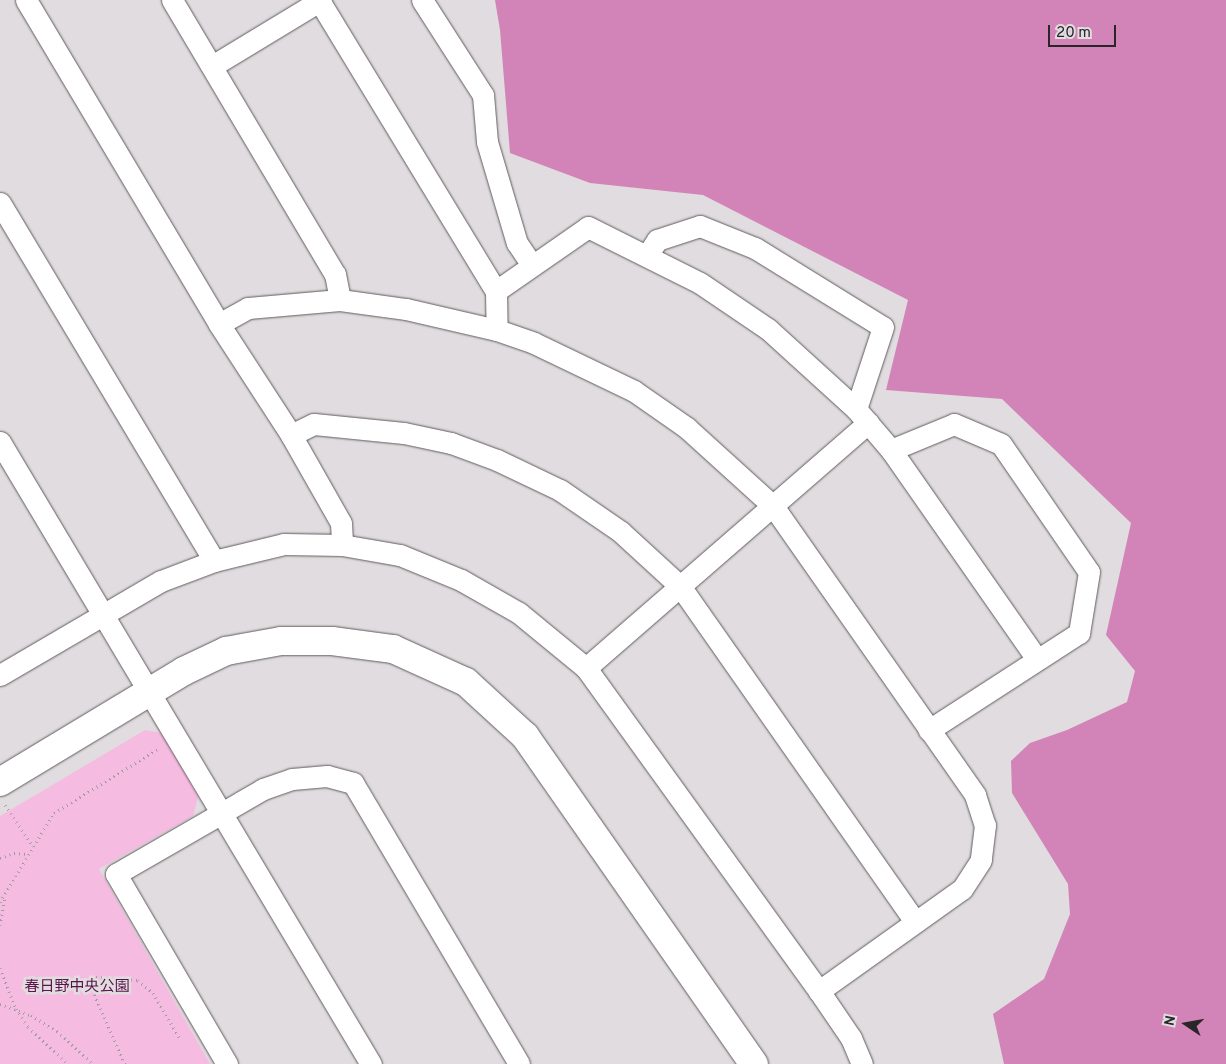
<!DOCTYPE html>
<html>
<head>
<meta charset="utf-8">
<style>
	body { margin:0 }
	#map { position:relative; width:1226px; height:1064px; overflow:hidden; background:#e1dcdf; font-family:Overpass,"Noto Sans JP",sans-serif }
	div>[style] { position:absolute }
	.green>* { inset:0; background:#f6bbe1 }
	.forest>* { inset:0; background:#d284b8 }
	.path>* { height:3px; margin-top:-1.5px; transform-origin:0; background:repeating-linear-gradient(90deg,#a09c9f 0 1px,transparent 0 5px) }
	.roads { filter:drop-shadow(0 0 1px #605b5e) drop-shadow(0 0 1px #605b5e) }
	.street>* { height:21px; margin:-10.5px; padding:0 10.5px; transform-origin:10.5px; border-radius:10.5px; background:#fff }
	.secondary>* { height:28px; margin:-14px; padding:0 14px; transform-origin:14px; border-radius:14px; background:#fff }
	span { translate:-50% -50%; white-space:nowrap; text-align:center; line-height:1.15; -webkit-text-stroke:5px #e1dcdf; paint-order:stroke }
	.park-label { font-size:15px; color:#591348 }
	.north { position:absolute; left:1161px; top:999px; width:50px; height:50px; -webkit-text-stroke:4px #e1dcdf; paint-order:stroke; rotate:282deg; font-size:14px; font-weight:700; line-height:20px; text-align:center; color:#282628 }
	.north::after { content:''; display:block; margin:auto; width:18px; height:22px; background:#282628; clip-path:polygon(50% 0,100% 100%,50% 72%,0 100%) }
	.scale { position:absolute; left:1048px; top:25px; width:68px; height:22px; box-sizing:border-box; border:2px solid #282628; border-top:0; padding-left:6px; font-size:15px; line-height:18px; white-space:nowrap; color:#282628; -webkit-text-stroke:4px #e1dcdf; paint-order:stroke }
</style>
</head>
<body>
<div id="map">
	<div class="green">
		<div style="clip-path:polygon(145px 730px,161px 733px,180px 764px,198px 797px,193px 816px,99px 869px,210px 1064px,0 1064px,0 816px)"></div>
	</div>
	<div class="forest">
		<div style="clip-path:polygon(495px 0,1226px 0,1226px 1064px,1004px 1064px,993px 1014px,1044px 979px,1070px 914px,1068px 884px,1012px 793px,1011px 761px,1030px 743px,1067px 730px,1127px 702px,1135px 671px,1106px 635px,1131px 523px,1002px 399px,886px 390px,908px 300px,703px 195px,590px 183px,510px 153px,500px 30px)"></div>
	</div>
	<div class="path">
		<div style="left:5px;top:805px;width:50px;rotate:55.7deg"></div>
		<div style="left:0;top:858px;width:15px;rotate:-20deg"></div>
		<div style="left:14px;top:853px;width:14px;rotate:4deg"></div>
		<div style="left:0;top:902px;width:104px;rotate:-58.8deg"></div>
		<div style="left:54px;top:813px;width:122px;rotate:-31.6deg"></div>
		<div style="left:0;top:925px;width:27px;rotate:-80deg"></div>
		<div style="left:0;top:968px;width:44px;rotate:68.7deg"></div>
		<div style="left:16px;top:1009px;width:22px;rotate:56deg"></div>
		<div style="left:28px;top:1027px;width:54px;rotate:42.8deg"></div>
		<div style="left:0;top:1004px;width:33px;rotate:20deg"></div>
		<div style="left:31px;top:1015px;width:31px;rotate:32deg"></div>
		<div style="left:57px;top:1031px;width:49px;rotate:42.5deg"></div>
		<div style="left:125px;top:1064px;width:91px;rotate:-114deg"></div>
		<div style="left:88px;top:981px;width:9px;rotate:-27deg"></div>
		<div style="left:96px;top:977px;width:42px;rotate:4.1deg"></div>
		<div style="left:138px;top:980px;width:20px;rotate:41deg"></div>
		<div style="left:153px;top:993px;width:51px;rotate:59.4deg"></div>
	</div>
	<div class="roads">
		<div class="street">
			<div style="left:26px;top:0;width:377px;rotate:59.2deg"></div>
			<div style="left:219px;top:324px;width:132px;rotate:57deg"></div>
			<div style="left:291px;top:435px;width:101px;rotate:60.4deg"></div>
			<div style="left:341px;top:523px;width:22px;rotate:87deg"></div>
			<div style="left:172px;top:0;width:319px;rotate:59.3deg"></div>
			<div style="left:335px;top:274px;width:26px;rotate:79deg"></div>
			<div style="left:422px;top:0;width:113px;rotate:57.3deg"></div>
			<div style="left:483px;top:95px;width:47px;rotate:85.1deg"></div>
			<div style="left:487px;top:142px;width:105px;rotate:73.5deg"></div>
			<div style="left:517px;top:243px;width:27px;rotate:56deg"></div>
			<div style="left:320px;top:2px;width:338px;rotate:58.7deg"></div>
			<div style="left:496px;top:291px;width:39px;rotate:89deg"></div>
			<div style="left:212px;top:66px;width:127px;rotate:-31.2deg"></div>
			<div style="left:0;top:203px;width:417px;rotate:59.1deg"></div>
			<div style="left:648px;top:254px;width:17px;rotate:-57deg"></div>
			<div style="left:657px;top:240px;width:45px;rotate:-18deg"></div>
			<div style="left:700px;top:226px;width:59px;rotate:21.8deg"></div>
			<div style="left:755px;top:248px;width:150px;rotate:31.7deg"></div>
			<div style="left:883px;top:327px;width:86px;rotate:108.2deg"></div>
			<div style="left:496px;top:291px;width:112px;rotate:-34.8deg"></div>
			<div style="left:588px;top:227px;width:125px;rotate:26.6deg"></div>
			<div style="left:700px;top:283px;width:82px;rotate:34.1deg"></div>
			<div style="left:768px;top:329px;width:119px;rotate:42.3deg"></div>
			<div style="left:856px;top:409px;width:54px;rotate:49.5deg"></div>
			<div style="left:891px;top:450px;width:254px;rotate:55.1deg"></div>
			<div style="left:219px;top:324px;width:33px;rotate:-29deg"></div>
			<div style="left:248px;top:308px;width:92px;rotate:-5deg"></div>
			<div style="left:340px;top:300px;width:67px;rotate:7.8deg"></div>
			<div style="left:406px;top:309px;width:93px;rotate:13deg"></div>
			<div style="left:497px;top:330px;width:39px;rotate:19deg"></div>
			<div style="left:534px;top:343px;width:111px;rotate:25.6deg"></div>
			<div style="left:634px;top:391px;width:65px;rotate:34.9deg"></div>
			<div style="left:687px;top:428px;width:116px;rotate:42.2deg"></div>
			<div style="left:773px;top:506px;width:353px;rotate:55deg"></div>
			<div style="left:975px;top:795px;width:32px;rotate:72deg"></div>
			<div style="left:985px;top:825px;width:35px;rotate:97deg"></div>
			<div style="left:981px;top:860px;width:35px;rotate:123deg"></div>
			<div style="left:962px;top:889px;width:176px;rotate:144.5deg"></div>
			<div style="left:291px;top:435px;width:25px;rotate:-26deg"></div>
			<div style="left:314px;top:424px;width:90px;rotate:5.7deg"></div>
			<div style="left:404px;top:433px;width:48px;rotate:12deg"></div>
			<div style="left:451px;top:443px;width:49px;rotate:20.3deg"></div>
			<div style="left:497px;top:460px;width:70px;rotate:25.5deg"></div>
			<div style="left:560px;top:490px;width:74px;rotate:34.5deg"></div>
			<div style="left:621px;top:532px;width:80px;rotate:42.5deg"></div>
			<div style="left:680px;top:586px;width:410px;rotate:55deg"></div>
			<div style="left:0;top:442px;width:724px;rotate:59.19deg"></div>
			<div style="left:891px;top:450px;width:68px;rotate:-22.4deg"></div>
			<div style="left:954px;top:424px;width:51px;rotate:23.1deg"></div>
			<div style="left:1001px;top:444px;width:155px;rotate:55.5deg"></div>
			<div style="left:1089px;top:572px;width:62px;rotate:99.3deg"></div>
			<div style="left:1079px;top:633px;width:179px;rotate:147.1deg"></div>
			<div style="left:586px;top:668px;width:374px;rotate:-41deg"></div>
			<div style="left:0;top:675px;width:186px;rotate:-30.3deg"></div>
			<div style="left:161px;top:581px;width:57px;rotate:-20.7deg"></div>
			<div style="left:214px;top:561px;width:72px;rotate:-13.7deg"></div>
			<div style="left:284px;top:544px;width:58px;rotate:1deg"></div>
			<div style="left:342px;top:545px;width:59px;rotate:9.8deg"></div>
			<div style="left:400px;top:555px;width:66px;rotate:22.3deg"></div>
			<div style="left:461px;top:580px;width:67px;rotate:29.6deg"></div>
			<div style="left:519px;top:613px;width:87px;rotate:39.4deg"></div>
			<div style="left:586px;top:668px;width:398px;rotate:54.2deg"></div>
			<div style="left:819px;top:991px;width:57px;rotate:55.8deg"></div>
			<div style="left:851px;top:1038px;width:28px;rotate:67deg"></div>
			<div style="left:227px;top:1064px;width:220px;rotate:-120.3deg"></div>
			<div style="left:116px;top:874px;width:170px;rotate:-30deg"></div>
			<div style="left:263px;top:789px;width:31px;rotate:-19deg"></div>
			<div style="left:292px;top:779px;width:35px;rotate:-5deg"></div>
			<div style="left:327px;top:776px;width:27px;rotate:15deg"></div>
			<div style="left:353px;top:783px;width:326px;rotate:59.4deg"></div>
		</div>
		<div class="secondary">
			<div style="left:0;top:782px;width:215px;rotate:-31.1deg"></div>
			<div style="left:184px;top:671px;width:47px;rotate:-25.5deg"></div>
			<div style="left:226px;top:651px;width:56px;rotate:-10.3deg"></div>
			<div style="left:281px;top:641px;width:51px"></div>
			<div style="left:332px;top:641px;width:62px;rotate:7.5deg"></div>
			<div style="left:393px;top:649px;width:80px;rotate:24.3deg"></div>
			<div style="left:466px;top:682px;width:80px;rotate:42.5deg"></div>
			<div style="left:525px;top:736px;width:400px;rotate:55.1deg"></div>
		</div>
	</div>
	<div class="park-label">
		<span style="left:77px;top:988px">春日野中央公園</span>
	</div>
	<div class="north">N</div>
	<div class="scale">20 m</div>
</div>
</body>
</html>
